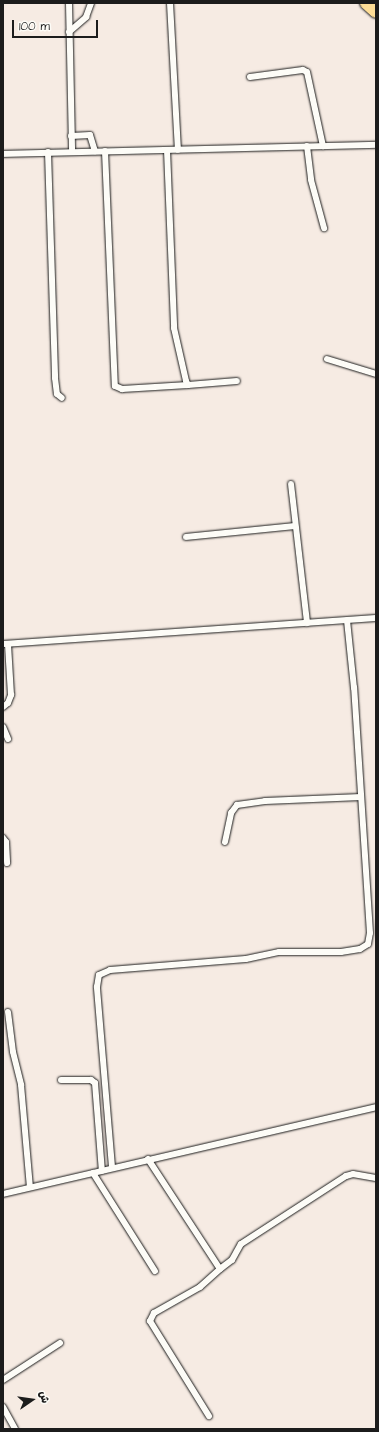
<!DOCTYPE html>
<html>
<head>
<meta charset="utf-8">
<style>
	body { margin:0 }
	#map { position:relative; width:379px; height:1432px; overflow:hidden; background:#f6ebe3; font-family:"Architects Daughter","Playpen Sans Arabic",sans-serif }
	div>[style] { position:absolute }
	.roads { filter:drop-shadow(0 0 1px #1c1c1c) drop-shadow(0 0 1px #1c1c1c) }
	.street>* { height:6px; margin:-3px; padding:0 3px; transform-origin:3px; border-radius:3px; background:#fdfcf7 }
	.highway>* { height:12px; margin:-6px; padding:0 6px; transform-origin:6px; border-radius:6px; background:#fedd96 }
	span { translate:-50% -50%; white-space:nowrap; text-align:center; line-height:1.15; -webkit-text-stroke:3px #fdfcf7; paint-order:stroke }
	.frame { position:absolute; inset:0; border:4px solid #1c1c1c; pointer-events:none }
	.north { position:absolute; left:12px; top:1380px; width:40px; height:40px; -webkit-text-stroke:3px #fdfcf7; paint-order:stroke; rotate:77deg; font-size:11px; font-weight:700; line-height:16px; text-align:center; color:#1c1c1c }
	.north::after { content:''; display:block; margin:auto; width:14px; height:18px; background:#1c1c1c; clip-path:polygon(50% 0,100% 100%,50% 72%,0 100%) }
	.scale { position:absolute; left:12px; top:20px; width:86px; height:18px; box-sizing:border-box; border:2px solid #1c1c1c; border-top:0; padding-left:5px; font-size:12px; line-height:14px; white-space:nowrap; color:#1c1c1c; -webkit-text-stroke:3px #fdfcf7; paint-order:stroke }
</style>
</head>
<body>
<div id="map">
	<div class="roads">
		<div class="street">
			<div style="left:69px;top:3px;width:149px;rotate:88.8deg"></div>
			<div style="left:170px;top:3px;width:147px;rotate:86.9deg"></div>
			<div style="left:69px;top:32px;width:23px;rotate:-41deg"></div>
			<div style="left:86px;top:17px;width:15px;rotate:-70deg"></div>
			<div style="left:250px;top:77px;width:53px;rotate:-7.5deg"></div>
			<div style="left:303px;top:70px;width:4px;rotate:27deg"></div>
			<div style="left:307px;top:72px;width:76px;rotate:77.8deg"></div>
			<div style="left:71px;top:136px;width:19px;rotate:-3deg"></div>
			<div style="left:90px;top:135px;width:17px;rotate:73deg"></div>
			<div style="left:307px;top:146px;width:34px;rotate:83deg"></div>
			<div style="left:311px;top:180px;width:50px;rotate:74.8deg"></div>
			<div style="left:167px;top:150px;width:178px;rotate:87.7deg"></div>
			<div style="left:174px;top:328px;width:54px;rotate:77.2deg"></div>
			<div style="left:186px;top:381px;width:4px;rotate:63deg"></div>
			<div style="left:188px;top:385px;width:49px;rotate:-4.7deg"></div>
			<div style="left:105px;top:151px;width:235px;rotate:87.6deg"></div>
			<div style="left:115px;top:386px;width:8px;rotate:23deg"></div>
			<div style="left:122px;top:389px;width:66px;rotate:-3.5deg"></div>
			<div style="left:48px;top:152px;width:226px;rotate:88.2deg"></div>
			<div style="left:55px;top:378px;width:16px;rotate:83deg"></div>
			<div style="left:57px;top:394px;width:6px;rotate:39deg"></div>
			<div style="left:3px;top:154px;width:373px;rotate:-1.4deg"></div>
			<div style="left:327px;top:359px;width:51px;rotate:17deg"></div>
			<div style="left:291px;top:484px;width:140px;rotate:83.4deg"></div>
			<div style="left:186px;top:537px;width:109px;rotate:-5.8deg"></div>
			<div style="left:3px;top:644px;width:374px;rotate:-4deg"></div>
			<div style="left:3px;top:707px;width:6px;rotate:-39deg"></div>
			<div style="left:8px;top:703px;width:9px;rotate:-69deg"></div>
			<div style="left:11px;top:695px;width:51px;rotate:-93.4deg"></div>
			<div style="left:3px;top:727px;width:13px;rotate:67deg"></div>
			<div style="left:3px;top:838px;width:5px;rotate:53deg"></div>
			<div style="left:6px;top:842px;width:21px;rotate:87deg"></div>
			<div style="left:225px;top:842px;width:30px;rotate:-78deg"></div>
			<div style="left:231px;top:813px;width:10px;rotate:-53deg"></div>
			<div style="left:237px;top:805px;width:28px;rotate:-8deg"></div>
			<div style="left:265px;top:801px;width:96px;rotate:-2.4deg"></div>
			<div style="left:8px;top:1012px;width:40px;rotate:82.9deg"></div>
			<div style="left:13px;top:1052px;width:34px;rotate:76deg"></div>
			<div style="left:21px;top:1085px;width:102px;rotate:85deg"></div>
			<div style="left:61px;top:1080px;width:30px"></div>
			<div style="left:91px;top:1080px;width:5px;rotate:37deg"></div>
			<div style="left:95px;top:1083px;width:88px;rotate:85.5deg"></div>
			<div style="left:148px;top:1159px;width:131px;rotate:56.8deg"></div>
			<div style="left:220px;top:1269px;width:27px;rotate:138deg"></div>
			<div style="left:200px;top:1287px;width:53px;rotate:150.5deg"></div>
			<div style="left:154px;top:1313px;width:9px;rotate:117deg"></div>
			<div style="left:150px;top:1321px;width:112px;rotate:58.2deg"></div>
			<div style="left:112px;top:1167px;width:181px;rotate:-94.8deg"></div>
			<div style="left:97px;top:987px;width:12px;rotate:-81deg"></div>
			<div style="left:99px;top:975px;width:12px;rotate:-24deg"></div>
			<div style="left:110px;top:970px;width:136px;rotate:-4.6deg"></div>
			<div style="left:246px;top:959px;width:34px;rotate:-12deg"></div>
			<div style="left:279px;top:952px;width:62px"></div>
			<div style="left:341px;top:952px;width:19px;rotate:-9deg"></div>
			<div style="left:360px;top:949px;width:9px;rotate:-32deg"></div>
			<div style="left:368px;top:944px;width:11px;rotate:-80deg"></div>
			<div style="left:370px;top:933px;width:246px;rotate:-93.7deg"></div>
			<div style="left:354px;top:688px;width:68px;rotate:-95.9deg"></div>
			<div style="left:93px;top:1173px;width:116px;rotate:57.7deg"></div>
			<div style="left:3px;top:1194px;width:383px;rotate:-13.1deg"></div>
			<div style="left:220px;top:1269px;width:15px;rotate:-37deg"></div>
			<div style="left:232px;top:1260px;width:18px;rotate:-61deg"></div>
			<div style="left:241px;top:1244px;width:125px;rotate:-32.9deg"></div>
			<div style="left:346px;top:1176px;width:7px;rotate:-16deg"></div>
			<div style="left:353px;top:1174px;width:23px;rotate:10deg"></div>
			<div style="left:3px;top:1380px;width:68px;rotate:-33deg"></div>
			<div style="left:3px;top:1407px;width:25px;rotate:61deg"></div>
		</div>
		<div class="highway">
			<div style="left:366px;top:3px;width:13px;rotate:42deg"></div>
		</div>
	</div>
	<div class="frame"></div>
	<div class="north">ش</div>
	<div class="scale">100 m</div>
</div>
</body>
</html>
